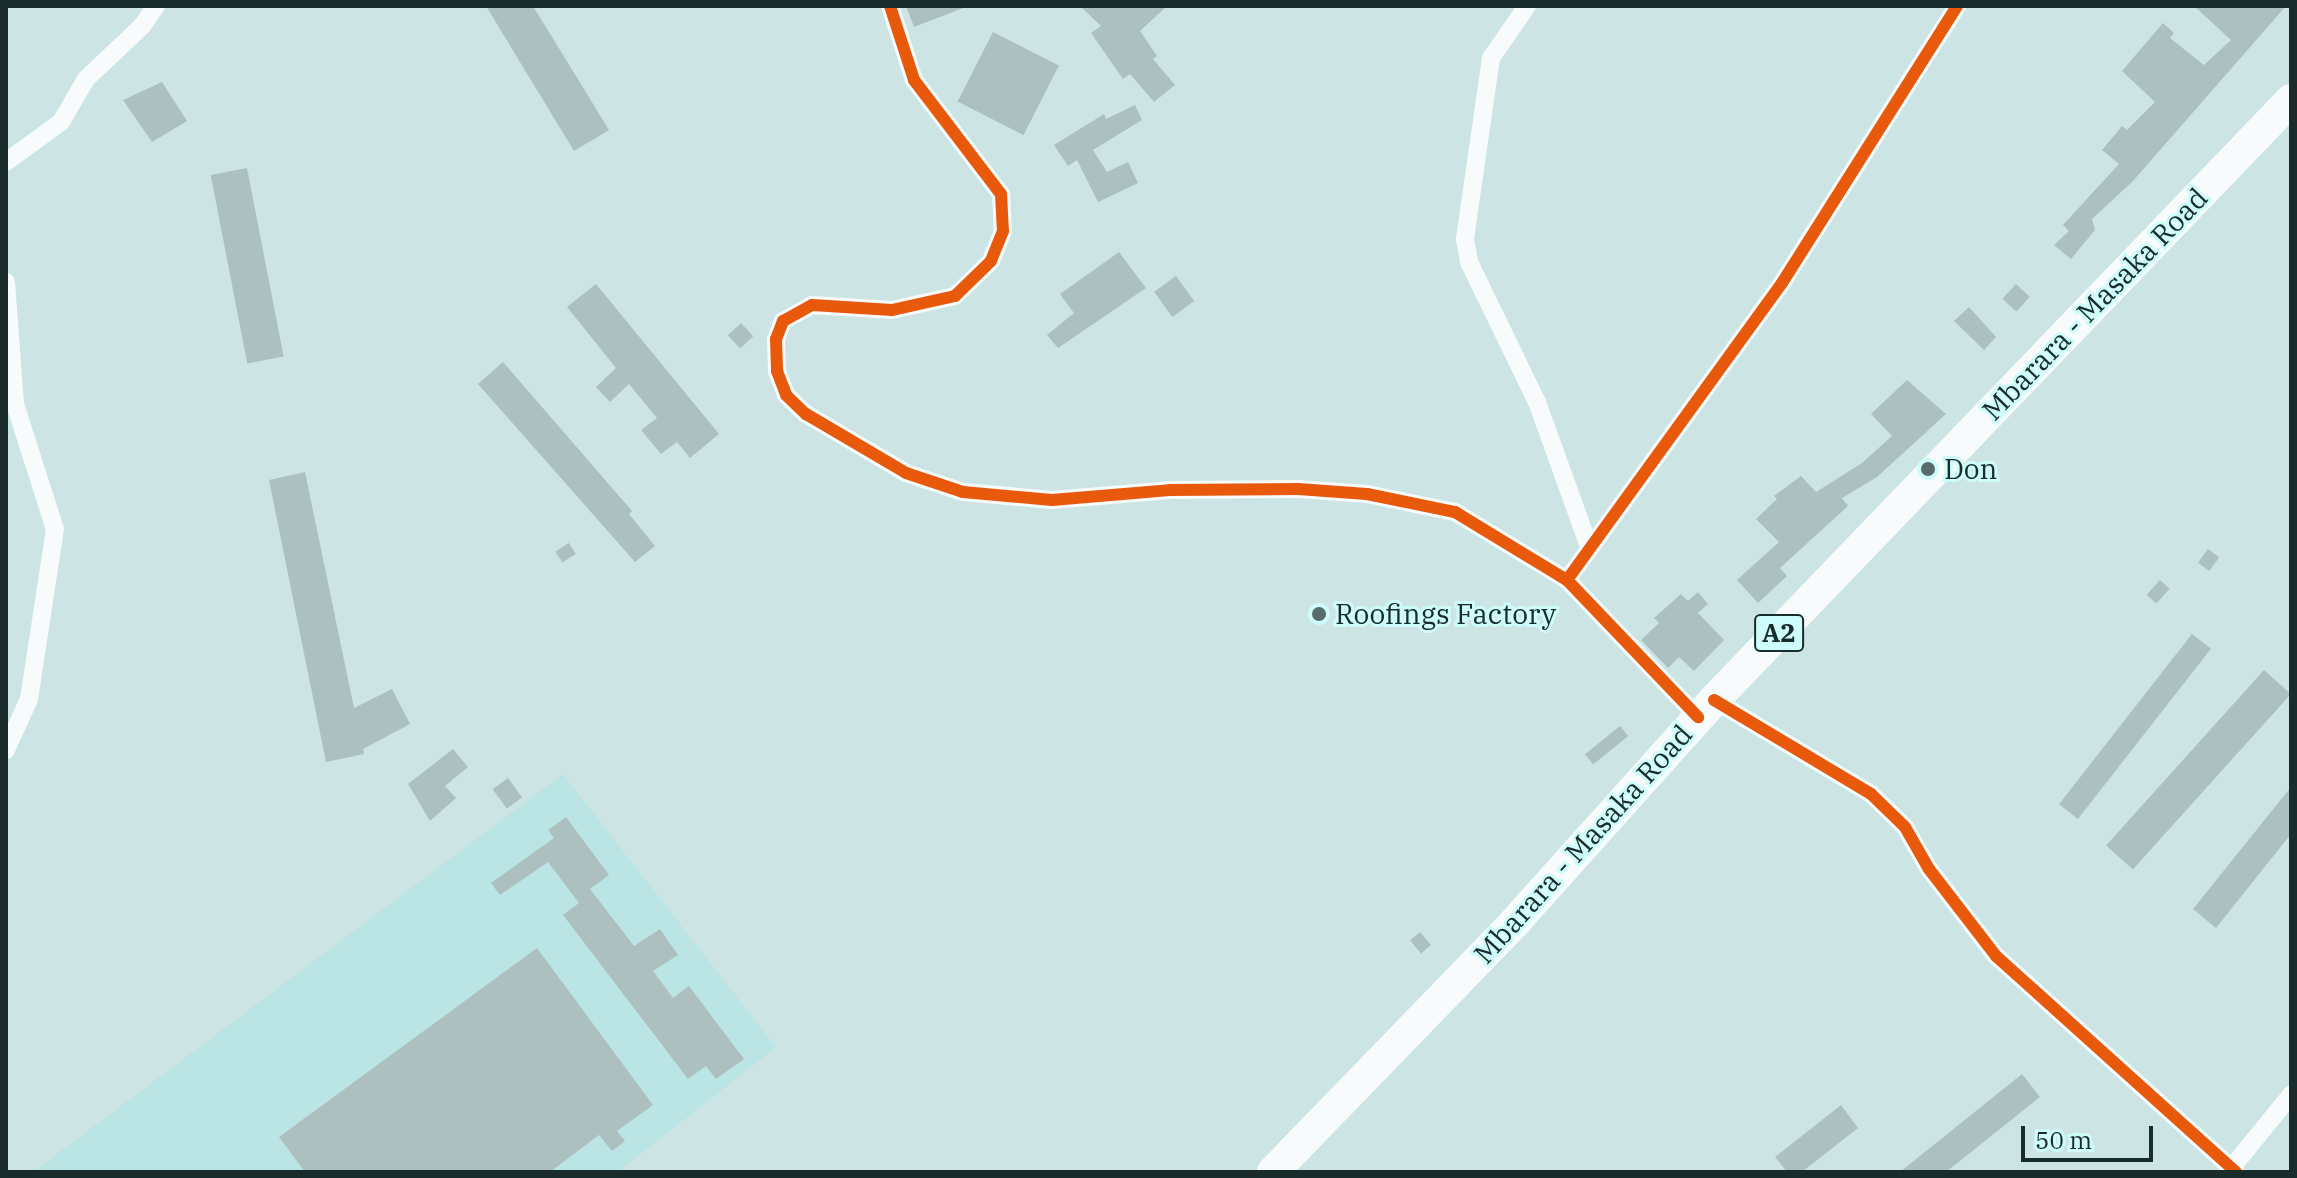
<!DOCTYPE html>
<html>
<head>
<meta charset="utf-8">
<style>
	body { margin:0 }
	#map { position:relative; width:2297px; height:1178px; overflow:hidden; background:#cce4e4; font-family:"IBM Plex Serif",serif }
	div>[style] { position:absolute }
	.built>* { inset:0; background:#bae5e4 }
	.building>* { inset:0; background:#adc0c0; transform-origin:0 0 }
	.minor>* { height:18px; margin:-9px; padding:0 9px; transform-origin:9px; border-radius:9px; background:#f7fbfb }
	.trunk>* { height:32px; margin:-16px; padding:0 16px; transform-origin:16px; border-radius:16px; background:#f7fbfb }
	.cycleway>* { height:12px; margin:-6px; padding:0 6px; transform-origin:6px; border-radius:6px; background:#e8590c }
	.dots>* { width:22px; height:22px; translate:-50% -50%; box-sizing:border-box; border:4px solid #cefcfb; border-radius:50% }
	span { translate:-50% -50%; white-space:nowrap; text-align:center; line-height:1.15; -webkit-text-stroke:6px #cefcfb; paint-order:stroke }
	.shield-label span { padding:2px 6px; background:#cefcfb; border:2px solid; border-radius:6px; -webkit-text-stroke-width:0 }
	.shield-label { font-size:26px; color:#192b2b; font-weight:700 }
	.street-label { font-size:28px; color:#192b2b }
	.poi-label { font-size:28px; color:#192b2b }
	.left { translate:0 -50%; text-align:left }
	.frame { position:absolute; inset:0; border:8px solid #192b2b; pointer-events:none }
	.scale { position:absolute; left:2021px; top:1126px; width:132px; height:36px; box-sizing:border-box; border:4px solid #192b2b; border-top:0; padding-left:10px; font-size:24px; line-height:28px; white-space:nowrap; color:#192b2b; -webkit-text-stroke:6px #cefcfb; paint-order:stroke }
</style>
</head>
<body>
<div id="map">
	<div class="built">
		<div style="clip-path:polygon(563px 774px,776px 1047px,618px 1172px,33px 1172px)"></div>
	</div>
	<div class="building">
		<div style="clip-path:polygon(486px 6px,533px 6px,609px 130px,574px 151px)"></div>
		<div style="clip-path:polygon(906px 6px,965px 6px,966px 7px,914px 27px)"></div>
		<div style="clip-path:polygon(1080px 6px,1167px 6px,1140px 31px,1157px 56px,1153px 59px,1175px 85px,1154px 102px,1130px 74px,1123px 79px,1091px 33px,1101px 26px)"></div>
		<div style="clip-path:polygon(2194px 6px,2286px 6px,2133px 181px,2092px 219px,2095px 230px,2071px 259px,2054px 245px,2069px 231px,2063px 225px,2119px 164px,2102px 150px,2122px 126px,2127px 130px,2155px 102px,2122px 71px,2163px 23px,2174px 33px,2170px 38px,2204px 65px,2231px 40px)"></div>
		<div style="left:993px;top:32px;width:74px;height:78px;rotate:27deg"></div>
		<div style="clip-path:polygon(162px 82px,187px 121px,152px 142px,123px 100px)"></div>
		<div style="clip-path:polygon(1135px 105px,1142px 120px,1093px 150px,1107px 172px,1128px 162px,1138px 183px,1098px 202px,1077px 160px,1068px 166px,1054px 145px,1104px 114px,1106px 119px)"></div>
		<div style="left:247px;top:168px;width:192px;height:37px;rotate:79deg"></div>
		<div style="clip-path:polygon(1119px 252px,1146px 288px,1058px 348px,1047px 335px,1074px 313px,1060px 294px)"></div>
		<div style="left:1176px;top:276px;width:31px;height:27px;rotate:54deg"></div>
		<div style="clip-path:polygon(596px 284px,719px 434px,690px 458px,677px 442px,661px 454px,641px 430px,657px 418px,629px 384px,610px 402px,596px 387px,616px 368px,567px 307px)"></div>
		<div style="left:2016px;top:284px;width:19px;height:20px;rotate:43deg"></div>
		<div style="clip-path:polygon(1969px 307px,1996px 337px,1984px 350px,1954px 321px)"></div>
		<div style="left:741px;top:323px;width:18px;height:18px;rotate:47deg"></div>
		<div style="clip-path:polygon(503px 362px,632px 511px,629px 514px,655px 546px,635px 562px,478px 384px)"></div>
		<div style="clip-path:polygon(1907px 380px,1946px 414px,1877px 477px,1842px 498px,1848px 506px,1780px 568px,1787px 576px,1758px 603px,1737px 580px,1779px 542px,1756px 519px,1777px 499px,1774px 496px,1801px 476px,1816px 492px,1862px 463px,1892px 436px,1871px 414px)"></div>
		<div style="clip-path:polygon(305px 472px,354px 708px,392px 689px,410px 724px,363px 749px,364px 754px,326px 762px,269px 480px)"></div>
		<div style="left:569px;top:543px;width:13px;height:16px;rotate:58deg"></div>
		<div style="left:2208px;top:549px;width:14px;height:17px;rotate:36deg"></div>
		<div style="left:2160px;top:580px;width:13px;height:20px;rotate:42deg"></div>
		<div style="clip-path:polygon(1698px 592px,1708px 604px,1698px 613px,1724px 640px,1694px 671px,1679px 657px,1668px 668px,1641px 640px,1659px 623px,1654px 618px,1681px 594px,1688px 601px)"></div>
		<div style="left:2192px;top:634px;width:24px;height:216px;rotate:38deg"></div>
		<div style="left:2264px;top:670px;width:36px;height:236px;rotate:42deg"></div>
		<div style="left:1620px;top:726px;width:13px;height:45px;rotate:51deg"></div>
		<div style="clip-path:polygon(453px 749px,468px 767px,445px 786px,456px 798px,430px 821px,408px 784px)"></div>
		<div style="left:508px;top:778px;width:24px;height:19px;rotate:54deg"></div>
		<div style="clip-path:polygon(2291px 787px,2291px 834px,2216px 928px,2193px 909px)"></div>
		<div style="clip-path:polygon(566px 817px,609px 875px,590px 889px,634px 946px,660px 929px,678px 955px,653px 971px,673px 998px,689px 986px,744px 1059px,716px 1079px,706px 1066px,688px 1079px,563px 915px,579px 903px,548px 862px,500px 895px,491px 883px,554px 838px,548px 830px)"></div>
		<div style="left:1420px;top:932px;width:17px;height:13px;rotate:50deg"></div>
		<div style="clip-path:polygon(537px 948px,653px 1105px,617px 1131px,625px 1141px,612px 1151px,599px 1135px,550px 1172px,305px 1172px,279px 1137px)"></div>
		<div style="clip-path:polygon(2022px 1074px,2040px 1097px,1946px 1172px,1900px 1172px)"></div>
		<div style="clip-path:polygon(1841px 1105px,1858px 1128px,1802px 1172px,1787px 1172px,1775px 1157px)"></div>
	</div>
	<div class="minor">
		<div style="left:890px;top:6px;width:78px;rotate:72deg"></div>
		<div style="left:914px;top:80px;width:143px;rotate:52.7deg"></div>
		<div style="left:1001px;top:194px;width:37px;rotate:87deg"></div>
		<div style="left:1003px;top:231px;width:32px;rotate:112deg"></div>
		<div style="left:991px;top:261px;width:50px;rotate:135.8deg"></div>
		<div style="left:955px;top:296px;width:65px;rotate:167.5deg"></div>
		<div style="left:892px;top:310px;width:80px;rotate:-176.4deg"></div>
		<div style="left:812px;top:305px;width:33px;rotate:151deg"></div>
		<div style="left:783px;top:321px;width:19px;rotate:111deg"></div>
		<div style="left:776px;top:339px;width:32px;rotate:88deg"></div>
		<div style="left:777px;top:371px;width:26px;rotate:69deg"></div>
		<div style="left:786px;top:395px;width:28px;rotate:44deg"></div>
		<div style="left:806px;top:414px;width:116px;rotate:30.5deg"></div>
		<div style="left:906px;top:473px;width:60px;rotate:18.4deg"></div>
		<div style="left:963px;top:492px;width:89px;rotate:5.1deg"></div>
		<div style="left:1052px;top:500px;width:118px;rotate:-4.8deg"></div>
		<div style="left:1170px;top:490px;width:128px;rotate:-0.4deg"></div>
		<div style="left:1298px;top:489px;width:69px;rotate:4.1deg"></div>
		<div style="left:1367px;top:494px;width:90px;rotate:11.6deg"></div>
		<div style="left:1455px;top:512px;width:131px;rotate:31.3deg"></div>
		<div style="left:1567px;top:580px;width:190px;rotate:46.3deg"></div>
		<div style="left:1527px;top:6px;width:63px;rotate:124.7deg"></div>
		<div style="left:1491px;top:58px;width:183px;rotate:98.2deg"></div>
		<div style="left:1465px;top:239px;width:23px;rotate:80deg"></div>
		<div style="left:1469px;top:262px;width:156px;rotate:64.1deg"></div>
		<div style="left:1537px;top:402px;width:156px;rotate:70.2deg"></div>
		<div style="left:6px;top:162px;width:68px;rotate:-36deg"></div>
		<div style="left:61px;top:122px;width:50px;rotate:-59.8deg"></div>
		<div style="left:86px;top:79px;width:77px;rotate:-43.4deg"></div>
		<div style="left:142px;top:26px;width:24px;rotate:-55deg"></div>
		<div style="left:6px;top:282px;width:122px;rotate:85.8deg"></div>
		<div style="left:15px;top:404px;width:131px;rotate:72.3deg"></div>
		<div style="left:55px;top:529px;width:172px;rotate:98.7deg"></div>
		<div style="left:29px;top:699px;width:56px;rotate:114.3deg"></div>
		<div style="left:1567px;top:580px;width:367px;rotate:-54.1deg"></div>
		<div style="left:1782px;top:283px;width:328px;rotate:-57.7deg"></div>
		<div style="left:1714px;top:700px;width:183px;rotate:30.9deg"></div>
		<div style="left:1871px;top:794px;width:47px;rotate:44.1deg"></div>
		<div style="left:1905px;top:827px;width:48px;rotate:60.3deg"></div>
		<div style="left:1929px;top:869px;width:110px;rotate:52.4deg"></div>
		<div style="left:1996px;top:956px;width:323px;rotate:42deg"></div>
		<div style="left:2233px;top:1166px;width:92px;rotate:-50.8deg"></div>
	</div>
	<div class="trunk">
		<div style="left:1273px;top:1172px;width:348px;rotate:-45.9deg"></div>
		<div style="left:1515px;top:922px;width:298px;rotate:-48.1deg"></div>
		<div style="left:1714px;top:700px;width:832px;rotate:-46.12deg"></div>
	</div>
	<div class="cycleway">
		<div style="left:890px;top:6px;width:78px;rotate:72deg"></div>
		<div style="left:914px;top:80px;width:143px;rotate:52.7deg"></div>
		<div style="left:1001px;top:194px;width:37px;rotate:87deg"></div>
		<div style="left:1003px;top:231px;width:32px;rotate:112deg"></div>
		<div style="left:991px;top:261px;width:50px;rotate:135.8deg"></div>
		<div style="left:955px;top:296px;width:65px;rotate:167.5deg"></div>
		<div style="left:892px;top:310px;width:80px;rotate:-176.4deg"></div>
		<div style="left:812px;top:305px;width:33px;rotate:151deg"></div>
		<div style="left:783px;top:321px;width:19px;rotate:111deg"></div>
		<div style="left:776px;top:339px;width:32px;rotate:88deg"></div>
		<div style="left:777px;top:371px;width:26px;rotate:69deg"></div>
		<div style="left:786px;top:395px;width:28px;rotate:44deg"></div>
		<div style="left:806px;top:414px;width:116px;rotate:30.5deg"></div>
		<div style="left:906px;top:473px;width:60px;rotate:18.4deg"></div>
		<div style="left:963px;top:492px;width:89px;rotate:5.1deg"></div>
		<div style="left:1052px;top:500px;width:118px;rotate:-4.8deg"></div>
		<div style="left:1170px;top:490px;width:128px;rotate:-0.4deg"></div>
		<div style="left:1298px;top:489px;width:69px;rotate:4.1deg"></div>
		<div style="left:1367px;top:494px;width:90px;rotate:11.6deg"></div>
		<div style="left:1455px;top:512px;width:131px;rotate:31.3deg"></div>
		<div style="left:1567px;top:580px;width:190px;rotate:46.3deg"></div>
		<div style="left:1567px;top:580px;width:367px;rotate:-54.1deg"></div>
		<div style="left:1782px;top:283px;width:328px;rotate:-57.7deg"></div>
		<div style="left:1714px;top:700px;width:183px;rotate:30.9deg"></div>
		<div style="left:1871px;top:794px;width:47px;rotate:44.1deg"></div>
		<div style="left:1905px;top:827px;width:48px;rotate:60.3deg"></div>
		<div style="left:1929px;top:869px;width:110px;rotate:52.4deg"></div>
		<div style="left:1996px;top:956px;width:323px;rotate:42deg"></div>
	</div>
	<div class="dots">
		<div style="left:1928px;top:469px;background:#586c6c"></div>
		<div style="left:1319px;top:614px;background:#586c6c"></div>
	</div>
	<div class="shield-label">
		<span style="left:1779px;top:633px">A2</span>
	</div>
	<div class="street-label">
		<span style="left:2095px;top:304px;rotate:-46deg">Mbarara - Masaka Road</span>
		<span style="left:1583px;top:844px;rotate:-48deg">Mbarara - Masaka Road</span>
	</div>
	<div class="poi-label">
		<span class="left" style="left:1944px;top:469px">Don</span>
		<span class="left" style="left:1335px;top:614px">Roofings Factory</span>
	</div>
	<div class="frame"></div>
	<div class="scale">50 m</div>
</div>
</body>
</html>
